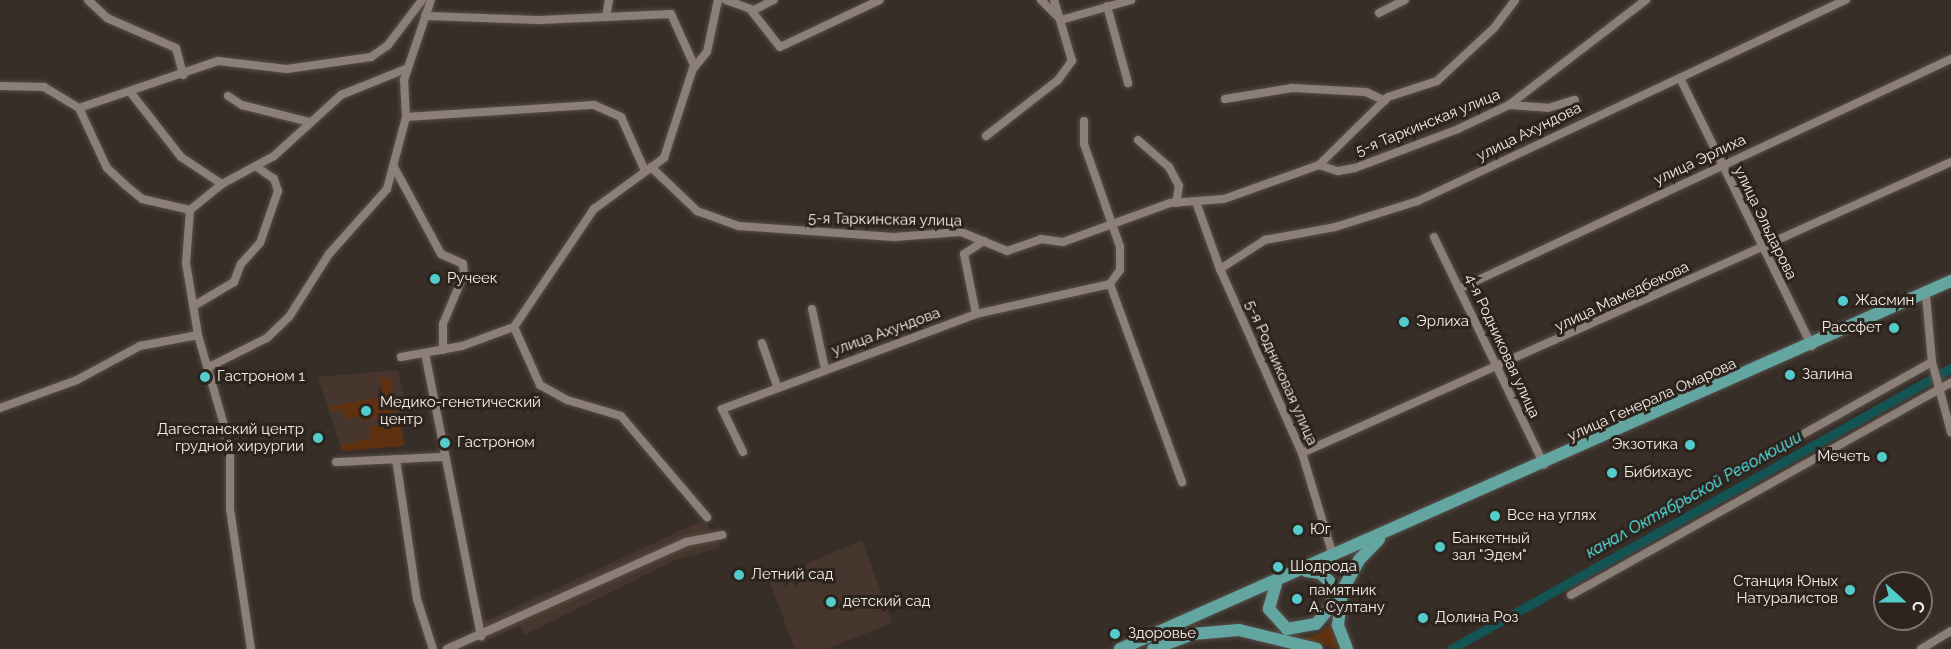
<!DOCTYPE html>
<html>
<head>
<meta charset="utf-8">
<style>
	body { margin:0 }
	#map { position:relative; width:1951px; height:649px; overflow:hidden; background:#382e28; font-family:Raleway,sans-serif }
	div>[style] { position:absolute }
	.built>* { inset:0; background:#47362d }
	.green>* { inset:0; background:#603111 }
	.canal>* { height:9px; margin:-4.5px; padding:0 4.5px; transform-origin:4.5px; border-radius:4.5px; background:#135454 }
	.roads { filter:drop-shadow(0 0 2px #564e48) drop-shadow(0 0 2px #564e48) }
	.minor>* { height:8px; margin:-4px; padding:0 4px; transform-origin:4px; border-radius:4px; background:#8c7f78 }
	.primary>* { height:12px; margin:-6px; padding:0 6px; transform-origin:6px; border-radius:6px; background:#62a5a1 }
	.dots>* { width:16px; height:16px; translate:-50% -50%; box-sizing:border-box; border:3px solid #2e241e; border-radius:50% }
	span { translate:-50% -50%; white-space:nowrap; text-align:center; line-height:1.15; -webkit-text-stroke:6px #2e241e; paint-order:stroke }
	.street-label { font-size:15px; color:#f3ece8 }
	.poi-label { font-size:15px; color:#f3ece8 }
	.left { translate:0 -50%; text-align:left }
	.right { translate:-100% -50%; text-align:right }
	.water-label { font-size:16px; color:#56fbfa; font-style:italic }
	.north { position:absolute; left:1873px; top:571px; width:60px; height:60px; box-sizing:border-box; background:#2e241e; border:2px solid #7d746f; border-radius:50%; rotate:111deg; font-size:16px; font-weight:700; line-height:24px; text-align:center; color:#f3ece8 }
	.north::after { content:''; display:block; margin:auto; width:21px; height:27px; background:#52cdcc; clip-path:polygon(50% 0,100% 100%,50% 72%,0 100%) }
</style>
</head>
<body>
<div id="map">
	<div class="built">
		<div style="clip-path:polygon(397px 370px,410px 418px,400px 420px,404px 446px,342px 451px,318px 377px)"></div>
		<div style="clip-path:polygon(697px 523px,706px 523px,722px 547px,673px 561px,524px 635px,520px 626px,488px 640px,481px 623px)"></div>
		<div style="clip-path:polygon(862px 540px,892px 623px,826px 649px,795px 649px,769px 580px)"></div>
	</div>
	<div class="green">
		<div style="clip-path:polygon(380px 376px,390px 378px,396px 413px,362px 421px,361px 416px,345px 419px,344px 410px,332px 411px,330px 406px,383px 397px)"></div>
		<div style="clip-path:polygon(400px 420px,404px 446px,342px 451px,340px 445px,371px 438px,370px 426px)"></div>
		<div style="clip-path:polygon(1331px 623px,1338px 649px,1302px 639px,1318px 634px)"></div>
	</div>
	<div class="canal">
		<div style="left:1451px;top:649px;width:574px;rotate:-29.34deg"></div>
	</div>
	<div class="roads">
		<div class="minor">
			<div style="left:88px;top:0;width:26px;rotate:43deg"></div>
			<div style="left:107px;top:18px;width:75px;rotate:23.5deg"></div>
			<div style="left:176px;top:48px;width:28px;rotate:75deg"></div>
			<div style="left:726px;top:0;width:30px;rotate:20deg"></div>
			<div style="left:754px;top:10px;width:22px;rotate:-27deg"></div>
			<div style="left:1041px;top:0;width:24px;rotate:45deg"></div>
			<div style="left:1107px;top:6px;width:80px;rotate:74.7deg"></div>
			<div style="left:750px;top:9px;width:48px;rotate:51.7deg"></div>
			<div style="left:780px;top:47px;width:110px;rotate:-25.2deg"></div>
			<div style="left:1379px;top:13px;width:29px;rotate:-27deg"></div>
			<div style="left:606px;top:17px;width:17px;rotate:-80deg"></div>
			<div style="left:1061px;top:20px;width:73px;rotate:-15.9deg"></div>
			<div style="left:693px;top:69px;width:22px;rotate:-51deg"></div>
			<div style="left:707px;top:52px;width:53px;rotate:-78.1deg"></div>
			<div style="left:1680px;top:78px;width:299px;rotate:63.8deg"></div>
			<div style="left:0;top:86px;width:44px;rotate:1.3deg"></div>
			<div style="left:44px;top:87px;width:41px;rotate:31deg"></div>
			<div style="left:79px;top:108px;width:147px;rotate:-18.7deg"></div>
			<div style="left:218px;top:61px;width:69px;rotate:6.6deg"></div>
			<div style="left:287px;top:69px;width:85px;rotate:-8.1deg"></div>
			<div style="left:371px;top:57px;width:21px;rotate:-35deg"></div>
			<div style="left:388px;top:45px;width:56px;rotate:-52.9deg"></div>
			<div style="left:131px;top:93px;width:81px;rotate:52deg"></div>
			<div style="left:181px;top:157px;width:49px;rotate:33.4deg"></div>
			<div style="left:228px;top:96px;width:17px;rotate:33deg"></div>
			<div style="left:242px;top:105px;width:69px;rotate:14.2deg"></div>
			<div style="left:1225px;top:99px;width:68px;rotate:-9.3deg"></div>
			<div style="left:1292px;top:88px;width:74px;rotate:3.1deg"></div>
			<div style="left:1366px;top:92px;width:21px;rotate:25deg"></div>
			<div style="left:1509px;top:105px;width:39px;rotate:4deg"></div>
			<div style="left:1548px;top:108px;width:28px;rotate:-17deg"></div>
			<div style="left:79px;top:108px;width:66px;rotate:65deg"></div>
			<div style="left:107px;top:168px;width:25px;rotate:43deg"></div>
			<div style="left:125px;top:185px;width:22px;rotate:39deg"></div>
			<div style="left:142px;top:199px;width:49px;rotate:12.9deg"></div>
			<div style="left:190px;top:210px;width:53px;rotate:94.3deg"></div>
			<div style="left:186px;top:263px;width:73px;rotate:80.5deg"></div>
			<div style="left:198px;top:335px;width:116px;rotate:73.9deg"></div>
			<div style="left:230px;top:446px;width:63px;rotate:90deg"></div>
			<div style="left:230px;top:509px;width:142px;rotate:81.5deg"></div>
			<div style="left:406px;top:117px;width:188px;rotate:-3.7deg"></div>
			<div style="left:594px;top:105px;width:30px;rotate:24deg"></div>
			<div style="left:621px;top:117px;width:59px;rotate:66deg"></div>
			<div style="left:1084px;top:121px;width:23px;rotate:90deg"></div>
			<div style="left:1084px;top:144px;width:109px;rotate:70.7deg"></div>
			<div style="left:1120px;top:247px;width:23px;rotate:90deg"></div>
			<div style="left:1120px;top:270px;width:17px;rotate:126deg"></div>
			<div style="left:986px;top:136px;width:91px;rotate:-37.9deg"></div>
			<div style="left:1058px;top:80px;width:24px;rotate:-54deg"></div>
			<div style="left:1072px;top:61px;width:64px;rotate:-106.4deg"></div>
			<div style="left:1138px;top:140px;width:41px;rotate:41.1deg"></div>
			<div style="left:1169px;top:167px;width:21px;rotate:62deg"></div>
			<div style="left:1179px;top:186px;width:17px;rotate:100deg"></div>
			<div style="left:1319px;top:165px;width:97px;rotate:-44.6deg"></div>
			<div style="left:1388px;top:97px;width:52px;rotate:-18.1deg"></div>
			<div style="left:1437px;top:81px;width:78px;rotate:-42.9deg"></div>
			<div style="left:1494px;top:28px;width:35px;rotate:-53deg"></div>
			<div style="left:394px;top:167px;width:99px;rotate:61.6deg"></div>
			<div style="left:441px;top:254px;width:24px;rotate:24deg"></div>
			<div style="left:463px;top:264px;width:10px;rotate:84deg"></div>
			<div style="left:464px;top:274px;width:54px;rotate:112.8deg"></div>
			<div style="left:443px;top:324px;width:26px;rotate:90deg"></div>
			<div style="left:651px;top:167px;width:64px;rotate:43.7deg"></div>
			<div style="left:697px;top:211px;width:45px;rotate:19.7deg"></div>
			<div style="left:739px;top:226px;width:155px;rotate:4.1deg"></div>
			<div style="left:894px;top:237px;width:67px;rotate:-4.3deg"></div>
			<div style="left:961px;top:232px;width:50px;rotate:22.4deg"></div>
			<div style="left:1007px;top:251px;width:36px;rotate:-19deg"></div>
			<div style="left:1041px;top:239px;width:22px;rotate:8deg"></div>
			<div style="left:1063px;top:242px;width:114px;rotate:-20deg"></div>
			<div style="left:1170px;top:203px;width:54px;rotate:-4.2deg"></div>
			<div style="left:1224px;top:199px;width:101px;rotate:-19.7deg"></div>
			<div style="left:1319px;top:165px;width:20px;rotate:18deg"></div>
			<div style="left:1338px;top:171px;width:17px;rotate:-10deg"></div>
			<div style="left:1355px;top:168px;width:110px;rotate:-20.7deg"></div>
			<div style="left:1458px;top:129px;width:56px;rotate:-25.2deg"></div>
			<div style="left:1509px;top:105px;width:173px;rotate:-37.5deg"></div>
			<div style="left:1196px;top:202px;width:71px;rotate:70.3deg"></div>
			<div style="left:1220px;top:269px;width:201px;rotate:66deg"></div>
			<div style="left:1302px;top:453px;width:108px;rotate:73.2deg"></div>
			<div style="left:190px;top:210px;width:41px;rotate:-39.1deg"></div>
			<div style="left:222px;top:184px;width:59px;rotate:-28.3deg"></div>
			<div style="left:274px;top:156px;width:91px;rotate:-42.3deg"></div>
			<div style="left:341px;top:95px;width:72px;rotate:-21.9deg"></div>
			<div style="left:1434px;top:237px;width:253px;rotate:64.2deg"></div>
			<div style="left:1220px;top:269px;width:54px;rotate:-32.8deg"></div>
			<div style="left:1265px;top:240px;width:71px;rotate:-10.5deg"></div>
			<div style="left:1335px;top:227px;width:87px;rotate:-17.4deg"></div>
			<div style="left:1418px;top:201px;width:473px;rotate:-25.2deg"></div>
			<div style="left:1110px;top:284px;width:211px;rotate:70deg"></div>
			<div style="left:1461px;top:288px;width:541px;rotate:-25.05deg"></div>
			<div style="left:1926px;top:296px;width:66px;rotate:84.8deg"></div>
			<div style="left:1932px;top:362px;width:73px;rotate:74.8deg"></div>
			<div style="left:197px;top:304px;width:43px;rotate:-30.7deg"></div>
			<div style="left:234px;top:282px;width:19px;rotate:-69deg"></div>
			<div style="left:241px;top:264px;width:28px;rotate:-48deg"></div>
			<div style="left:260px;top:243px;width:55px;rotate:-70.9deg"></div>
			<div style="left:278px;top:191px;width:13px;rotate:-108deg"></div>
			<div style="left:274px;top:179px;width:21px;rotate:-145deg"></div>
			<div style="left:812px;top:309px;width:61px;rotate:77.8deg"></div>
			<div style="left:976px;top:314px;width:61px;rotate:-101.3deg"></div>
			<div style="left:964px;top:254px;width:24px;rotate:-33deg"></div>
			<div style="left:514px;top:327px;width:64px;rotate:65.9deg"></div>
			<div style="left:540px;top:385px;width:31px;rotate:29deg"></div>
			<div style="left:567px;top:400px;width:56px;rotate:16.5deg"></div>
			<div style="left:621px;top:416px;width:133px;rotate:49.6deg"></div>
			<div style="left:762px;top:343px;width:46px;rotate:70.8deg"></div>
			<div style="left:425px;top:353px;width:289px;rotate:78.8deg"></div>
			<div style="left:401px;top:357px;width:62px;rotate:-10.2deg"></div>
			<div style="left:462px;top:346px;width:55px;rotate:-20.1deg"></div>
			<div style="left:514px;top:327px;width:143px;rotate:-55.9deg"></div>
			<div style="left:594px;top:209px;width:87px;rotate:-36.1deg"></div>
			<div style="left:664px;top:158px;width:98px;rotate:-72.1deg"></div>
			<div style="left:694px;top:65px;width:56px;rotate:-114.3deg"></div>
			<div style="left:671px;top:14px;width:131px;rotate:177.4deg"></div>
			<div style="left:540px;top:20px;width:115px;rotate:-178deg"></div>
			<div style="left:211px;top:366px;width:63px;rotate:-26.6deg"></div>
			<div style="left:267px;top:338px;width:30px;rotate:-44deg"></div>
			<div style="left:289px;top:317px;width:75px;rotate:-57.6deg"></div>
			<div style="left:329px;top:254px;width:87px;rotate:-48.3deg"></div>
			<div style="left:387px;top:189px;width:74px;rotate:-75.2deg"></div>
			<div style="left:406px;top:117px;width:37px;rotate:-93deg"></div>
			<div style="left:404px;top:80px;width:84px;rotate:-71.4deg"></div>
			<div style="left:0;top:408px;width:82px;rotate:-20deg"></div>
			<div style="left:77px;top:380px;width:72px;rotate:-28.4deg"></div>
			<div style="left:140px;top:346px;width:59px;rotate:-10.7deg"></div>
			<div style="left:1780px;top:447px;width:174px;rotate:-29.2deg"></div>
			<div style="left:743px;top:452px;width:48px;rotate:-116deg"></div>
			<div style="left:722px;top:409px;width:271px;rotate:-20.5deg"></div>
			<div style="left:976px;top:314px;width:137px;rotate:-12.6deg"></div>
			<div style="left:1302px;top:453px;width:711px;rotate:-24.15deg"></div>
			<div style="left:396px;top:459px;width:142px;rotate:81.5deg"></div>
			<div style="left:417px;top:599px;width:52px;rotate:72.3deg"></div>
			<div style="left:336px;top:462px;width:106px;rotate:-2.7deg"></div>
			<div style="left:1571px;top:595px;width:435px;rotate:-29.2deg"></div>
			<div style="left:447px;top:649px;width:262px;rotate:-24.1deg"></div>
			<div style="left:686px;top:542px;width:37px;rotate:-11deg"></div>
			<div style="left:1921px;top:649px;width:35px;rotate:-31deg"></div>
		</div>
		<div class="primary">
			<div style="left:1306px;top:571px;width:14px;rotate:8deg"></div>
			<div style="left:1320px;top:573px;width:12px;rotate:42deg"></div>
			<div style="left:1329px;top:581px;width:24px;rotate:75deg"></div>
			<div style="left:1276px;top:584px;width:26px;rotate:106deg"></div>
			<div style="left:1269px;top:609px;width:27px;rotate:48deg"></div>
			<div style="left:1287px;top:629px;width:29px;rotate:-10deg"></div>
			<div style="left:1316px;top:624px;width:30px;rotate:-50deg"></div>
			<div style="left:1120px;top:649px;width:909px;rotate:-23.89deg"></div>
			<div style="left:1153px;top:649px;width:43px;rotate:-20.6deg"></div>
			<div style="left:1193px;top:634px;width:46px;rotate:-5deg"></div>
			<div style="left:1239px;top:630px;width:80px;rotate:13.7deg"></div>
			<div style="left:1347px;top:649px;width:26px;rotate:-111deg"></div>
			<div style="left:1338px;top:625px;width:34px;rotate:-83deg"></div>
			<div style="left:1342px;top:591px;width:35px;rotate:-61deg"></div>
			<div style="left:1359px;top:560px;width:29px;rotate:-46deg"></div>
		</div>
	</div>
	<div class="dots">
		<div style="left:435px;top:279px;background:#52cdcc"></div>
		<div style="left:1843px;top:301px;background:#52cdcc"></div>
		<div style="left:1404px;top:322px;background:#52cdcc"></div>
		<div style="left:1894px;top:328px;background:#52cdcc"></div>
		<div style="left:1790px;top:375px;background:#52cdcc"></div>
		<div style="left:205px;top:377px;background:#52cdcc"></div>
		<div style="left:366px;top:411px;background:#52cdcc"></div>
		<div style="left:318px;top:438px;background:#52cdcc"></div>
		<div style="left:445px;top:443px;background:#52cdcc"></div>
		<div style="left:1690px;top:445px;background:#52cdcc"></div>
		<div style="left:1882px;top:457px;background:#52cdcc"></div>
		<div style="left:1612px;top:473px;background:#52cdcc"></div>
		<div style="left:1495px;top:516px;background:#52cdcc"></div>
		<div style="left:1298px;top:530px;background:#52cdcc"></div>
		<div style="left:1440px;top:547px;background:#52cdcc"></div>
		<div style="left:1278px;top:567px;background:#52cdcc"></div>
		<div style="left:739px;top:575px;background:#52cdcc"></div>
		<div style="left:1850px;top:590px;background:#52cdcc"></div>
		<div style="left:1297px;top:599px;background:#52cdcc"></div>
		<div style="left:831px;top:602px;background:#52cdcc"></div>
		<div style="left:1423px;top:618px;background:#52cdcc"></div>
		<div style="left:1115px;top:634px;background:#52cdcc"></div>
	</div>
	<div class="street-label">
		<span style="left:1428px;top:123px;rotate:-22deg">5-я Таркинская улица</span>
		<span style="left:1529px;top:132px;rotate:-26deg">улица Ахундова</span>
		<span style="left:1700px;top:160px;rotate:-25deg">улица Эрлиха</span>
		<span style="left:885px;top:220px;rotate:1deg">5-я Таркинская улица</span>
		<span style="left:1765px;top:223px;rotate:64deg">улица Эльдарова</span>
		<span style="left:1622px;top:297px;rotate:-25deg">улица Мамедбекова</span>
		<span style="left:886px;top:332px;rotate:-20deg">улица Ахундова</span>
		<span style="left:1502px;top:346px;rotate:65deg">4-я Родниковая улица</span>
		<span style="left:1281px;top:373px;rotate:66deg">5-я Родниковая улица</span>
		<span style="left:1652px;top:400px;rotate:-24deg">улица Генерала Омарова</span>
	</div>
	<div class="poi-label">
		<span class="left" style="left:447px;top:279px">Ручеек</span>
		<span class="left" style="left:1855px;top:301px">Жасмин</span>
		<span class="left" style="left:1416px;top:322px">Эрлиха</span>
		<span class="right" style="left:1882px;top:328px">Рассфет</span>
		<span class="left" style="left:1802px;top:375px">Залина</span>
		<span class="left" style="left:217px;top:377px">Гастроном 1</span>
		<span class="left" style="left:380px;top:411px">Медико-генетический<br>центр</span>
		<span class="right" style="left:304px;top:438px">Дагестанский центр<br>грудной хирургии</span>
		<span class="left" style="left:457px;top:443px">Гастроном</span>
		<span class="right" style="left:1678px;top:445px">Экзотика</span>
		<span class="right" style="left:1870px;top:457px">Мечеть</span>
		<span class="left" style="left:1624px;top:473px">Бибихаус</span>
		<span class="left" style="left:1507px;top:516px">Все на углях</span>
		<span class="left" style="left:1310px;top:530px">Юг</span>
		<span class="left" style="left:1452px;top:547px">Банкетный<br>зал "Эдем"</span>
		<span class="left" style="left:1290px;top:567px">Шодрода</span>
		<span class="left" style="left:751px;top:575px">Летний сад</span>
		<span class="right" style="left:1838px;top:590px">Станция Юных<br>Натуралистов</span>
		<span class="left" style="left:1309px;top:599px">памятник<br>А. Султану</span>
		<span class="left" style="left:843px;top:602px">детский сад</span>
		<span class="left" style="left:1435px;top:618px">Долина Роз</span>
		<span class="left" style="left:1128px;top:634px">Здоровье</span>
	</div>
	<div class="water-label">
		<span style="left:1694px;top:495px;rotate:-29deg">канал Октябрьской Революции</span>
	</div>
	<div class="north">С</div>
</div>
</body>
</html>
